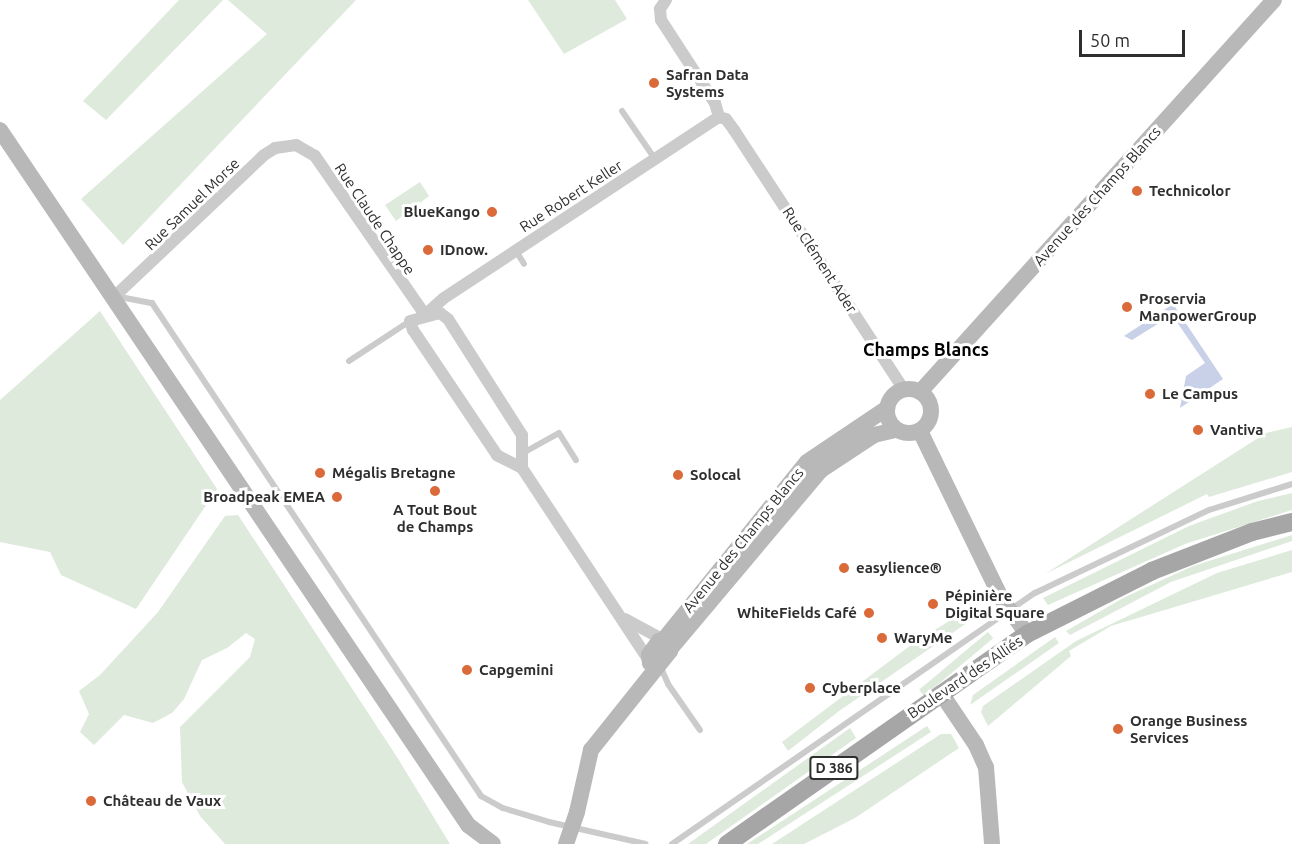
<!DOCTYPE html>
<html>
<head>
<meta charset="utf-8">
<style>
	body { margin:0 }
	#map { position:relative; width:1292px; height:844px; overflow:hidden; background:#fff; font-family:Ubuntu,sans-serif }
	div>[style] { position:absolute }
	.green>* { inset:0; background:#deeadc; transform-origin:0 0 }
	.water>* { inset:0; background:#c9d1e9 }
	.lane>* { height:6px; margin:-3px; padding:0 3px; transform-origin:3px; border-radius:3px; background:#cbcbcb }
	.street>* { height:12px; margin:-6px; padding:0 6px; transform-origin:6px; border-radius:6px; background:#cbcbcb }
	.secondary>* { height:16px; margin:-8px; padding:0 8px; transform-origin:8px; border-radius:8px; background:#b8b8b8 }
	.secondary>.ring { margin:-8px; padding:0; box-sizing:content-box; background:none; border:16px solid #b8b8b8; border-radius:50% }
	.primary>* { height:18px; margin:-9px; padding:0 9px; transform-origin:9px; border-radius:9px; background:#a6a6a6 }
	.dots>* { width:16px; height:16px; translate:-50% -50%; box-sizing:border-box; border:3px solid #fff; border-radius:50% }
	span { translate:-50% -50%; white-space:nowrap; text-align:center; line-height:1.15; -webkit-text-stroke:6px #fff; paint-order:stroke }
	.shield-label span { padding:2px 4px; background:#fff; border:2px solid; border-radius:4px; -webkit-text-stroke-width:0 }
	.shield-label { font-size:14px; color:#2e2e2e; font-weight:700 }
	.poi-label { font-size:15px; color:#2e2e2e; font-weight:700 }
	.left { translate:0 -50%; text-align:left }
	.right { translate:-100% -50%; text-align:right }
	.street-label { font-size:15px; color:#2e2e2e }
	.quarter-label { font-size:18px; color:#000; font-weight:700 }
	.scale { position:absolute; left:1079px; top:30px; width:106px; height:27px; box-sizing:border-box; border:3px solid #2e2e2e; border-top:0; padding-left:8px; font-size:18px; line-height:21px; white-space:nowrap; color:#2e2e2e; -webkit-text-stroke:4px #fff; paint-order:stroke }
</style>
</head>
<body>
<div id="map">
	<div class="green">
		<div style="clip-path:polygon(179px 0,223px 0,106px 120px,83px 101px)"></div>
		<div style="clip-path:polygon(228px 0,356px 0,123px 245px,81px 199px,267px 34px)"></div>
		<div style="clip-path:polygon(528px 0,615px 0,627px 19px,564px 54px)"></div>
		<div style="clip-path:polygon(420px 182px,429px 196px,396px 221px,385px 205px)"></div>
		<div style="clip-path:polygon(100px 311px,217px 489px,136px 609px,61px 575px,50px 552px,0 542px,0 400px)"></div>
		<div style="clip-path:polygon(1292px 427px,1292px 472px,1209px 497px,1207px 494px,1045px 574px,1266px 433px)"></div>
		<div style="clip-path:polygon(1292px 493px,1292px 510px,1185px 544px,1048px 605px,1043px 598px,1189px 526px,1258px 501px)"></div>
		<div style="clip-path:polygon(238px 515px,397px 757px,450px 844px,225px 844px,200px 816px,182px 782px,180px 727px,250px 657px,255px 639px,246px 633px,227px 648px,202px 660px,184px 699px,172px 713px,153px 723px,124px 715px,94px 745px,80px 732px,89px 714px,79px 691px,100px 675px,158px 612px,225px 516px)"></div>
		<div style="clip-path:polygon(1292px 535px,1292px 541px,1171px 582px,1070px 635px,1066px 631px,1125px 597px,1193px 566px)"></div>
		<div style="clip-path:polygon(1292px 550px,1292px 572px,1111px 626px,1069px 651px,1071px 656px,988px 726px,981px 712px,983px 706px,1076px 641px,1217px 573px)"></div>
		<div style="clip-path:polygon(977px 604px,977px 616px,839px 711px,788px 751px,782px 742px,915px 642px)"></div>
		<div style="left:988px;top:632px;width:8px;height:90px;rotate:50deg"></div>
		<div style="clip-path:polygon(1055px 637px,1059px 643px,970px 705px,973px 695px)"></div>
		<div style="clip-path:polygon(927px 726px,931px 732px,758px 844px,747px 844px)"></div>
		<div style="clip-path:polygon(850px 728px,856px 738px,706px 844px,688px 844px)"></div>
		<div style="clip-path:polygon(941px 734px,951px 734px,959px 748px,855px 818px,804px 844px,772px 844px)"></div>
	</div>
	<div class="water">
		<div style="clip-path:polygon(1173px 304px,1223px 379px,1180px 408px,1186px 376px,1205px 363px,1172px 315px,1132px 340px,1124px 336px)"></div>
	</div>
	<div class="lane">
		<div style="left:622px;top:111px;width:58px;rotate:55.5deg"></div>
		<div style="left:516px;top:251px;width:15px;rotate:58deg"></div>
		<div style="left:115px;top:296px;width:38px;rotate:11deg"></div>
		<div style="left:152px;top:303px;width:593px;rotate:56.28deg"></div>
		<div style="left:481px;top:796px;width:25px;rotate:29deg"></div>
		<div style="left:503px;top:808px;width:48px;rotate:16.9deg"></div>
		<div style="left:549px;top:822px;width:99px;rotate:12.8deg"></div>
		<div style="left:349px;top:361px;width:73px;rotate:-33.3deg"></div>
		<div style="left:523px;top:453px;width:41px;rotate:-29.1deg"></div>
		<div style="left:559px;top:433px;width:32px;rotate:58deg"></div>
		<div style="left:661px;top:668px;width:17px;rotate:66deg"></div>
		<div style="left:668px;top:684px;width:56px;rotate:55.2deg"></div>
		<div style="left:672px;top:844px;width:441px;rotate:-34.7deg"></div>
		<div style="left:1035px;top:593px;width:193px;rotate:-25.5deg"></div>
		<div style="left:1209px;top:510px;width:87px;rotate:-17.4deg"></div>
	</div>
	<div class="street">
		<div style="left:666px;top:0;width:11px;rotate:124deg"></div>
		<div style="left:660px;top:9px;width:11px;rotate:85deg"></div>
		<div style="left:661px;top:20px;width:99px;rotate:57deg"></div>
		<div style="left:715px;top:103px;width:15px;rotate:74deg"></div>
		<div style="left:115px;top:296px;width:205px;rotate:-43.4deg"></div>
		<div style="left:264px;top:155px;width:13px;rotate:-32deg"></div>
		<div style="left:275px;top:148px;width:21px;rotate:-8deg"></div>
		<div style="left:296px;top:145px;width:22px;rotate:30deg"></div>
		<div style="left:315px;top:156px;width:193px;rotate:55.3deg"></div>
		<div style="left:425px;top:315px;width:25px;rotate:-42deg"></div>
		<div style="left:444px;top:298px;width:329px;rotate:-33.4deg"></div>
		<div style="left:719px;top:117px;width:7px;rotate:16deg"></div>
		<div style="left:726px;top:119px;width:14px;rotate:54deg"></div>
		<div style="left:734px;top:130px;width:311px;rotate:56.8deg"></div>
		<div style="left:522px;top:468px;width:28px;rotate:-153deg"></div>
		<div style="left:497px;top:455px;width:151px;rotate:-123.9deg"></div>
		<div style="left:413px;top:330px;width:9px;rotate:-108deg"></div>
		<div style="left:410px;top:321px;width:31px;rotate:-15deg"></div>
		<div style="left:440px;top:313px;width:10px;rotate:37deg"></div>
		<div style="left:448px;top:319px;width:138px;rotate:57.5deg"></div>
		<div style="left:522px;top:435px;width:33px;rotate:90deg"></div>
		<div style="left:522px;top:468px;width:229px;rotate:56.6deg"></div>
		<div style="left:625px;top:619px;width:42px;rotate:28.4deg"></div>
	</div>
	<div class="secondary">
		<div style="left:0;top:130px;width:838px;rotate:56.04deg"></div>
		<div style="left:468px;top:825px;width:31px;rotate:37deg"></div>
		<div class="ring" style="left:887px;top:389px;width:28px;height:28px"></div>
		<div style="left:920px;top:392px;width:528px;rotate:-47.92deg"></div>
		<div style="left:920px;top:431px;width:186px;rotate:64.1deg"></div>
		<div style="left:1001px;top:598px;width:44px;rotate:54.2deg"></div>
		<div style="left:665px;top:638px;width:226px;rotate:-51.1deg"></div>
		<div style="left:807px;top:462px;width:97px;rotate:-34deg"></div>
		<div style="left:671px;top:648px;width:233px;rotate:-49.9deg"></div>
		<div style="left:821px;top:470px;width:64px;rotate:-33.4deg"></div>
		<div style="left:874px;top:435px;width:23px;rotate:-13deg"></div>
		<div style="left:941px;top:693px;width:63px;rotate:56.1deg"></div>
		<div style="left:976px;top:745px;width:24px;rotate:66deg"></div>
		<div style="left:986px;top:767px;width:77px;rotate:85.5deg"></div>
		<div style="left:566px;top:844px;width:34px;rotate:-71deg"></div>
		<div style="left:577px;top:812px;width:64px;rotate:-77.3deg"></div>
		<div style="left:591px;top:750px;width:127px;rotate:-51.4deg"></div>
		<div style="left:670px;top:651px;width:12px;rotate:-95deg"></div>
		<div style="left:669px;top:639px;width:10px;rotate:169deg"></div>
		<div style="left:659px;top:641px;width:17px;rotate:126deg"></div>
		<div style="left:649px;top:655px;width:8px;rotate:83deg"></div>
		<div style="left:650px;top:663px;width:7px;rotate:8deg"></div>
	</div>
	<div class="primary">
		<div style="left:727px;top:844px;width:366px;rotate:-35deg"></div>
		<div style="left:1027px;top:634px;width:140px;rotate:-26.7deg"></div>
		<div style="left:1152px;top:571px;width:107px;rotate:-21.3deg"></div>
		<div style="left:1252px;top:532px;width:41px;rotate:-14deg"></div>
	</div>
	<div class="dots">
		<div style="left:654px;top:83px;background:#da6a3a"></div>
		<div style="left:1137px;top:191px;background:#da6a3a"></div>
		<div style="left:492px;top:212px;background:#da6a3a"></div>
		<div style="left:428px;top:250px;background:#da6a3a"></div>
		<div style="left:1127px;top:307px;background:#da6a3a"></div>
		<div style="left:1150px;top:394px;background:#da6a3a"></div>
		<div style="left:1198px;top:430px;background:#da6a3a"></div>
		<div style="left:320px;top:473px;background:#da6a3a"></div>
		<div style="left:678px;top:475px;background:#da6a3a"></div>
		<div style="left:435px;top:491px;background:#da6a3a"></div>
		<div style="left:337px;top:497px;background:#da6a3a"></div>
		<div style="left:844px;top:568px;background:#da6a3a"></div>
		<div style="left:933px;top:604px;background:#da6a3a"></div>
		<div style="left:869px;top:613px;background:#da6a3a"></div>
		<div style="left:882px;top:638px;background:#da6a3a"></div>
		<div style="left:467px;top:670px;background:#da6a3a"></div>
		<div style="left:810px;top:688px;background:#da6a3a"></div>
		<div style="left:1118px;top:729px;background:#da6a3a"></div>
		<div style="left:91px;top:801px;background:#da6a3a"></div>
	</div>
	<div class="shield-label">
		<span style="left:834px;top:768px">D 386</span>
	</div>
	<div class="poi-label">
		<span class="left" style="left:666px;top:83px">Safran Data<br>Systems</span>
		<span class="left" style="left:1149px;top:191px">Technicolor</span>
		<span class="right" style="left:480px;top:212px">BlueKango</span>
		<span class="left" style="left:440px;top:250px">IDnow.</span>
		<span class="left" style="left:1139px;top:307px">Proservia<br>ManpowerGroup</span>
		<span class="left" style="left:1162px;top:394px">Le Campus</span>
		<span class="left" style="left:1210px;top:430px">Vantiva</span>
		<span class="left" style="left:332px;top:473px">Mégalis Bretagne</span>
		<span class="left" style="left:690px;top:475px">Solocal</span>
		<span class="right" style="left:325px;top:497px">Broadpeak EMEA</span>
		<span style="left:435px;top:518px">A Tout Bout<br>de Champs</span>
		<span class="left" style="left:856px;top:568px">easylience®</span>
		<span class="left" style="left:945px;top:604px">Pépinière<br>Digital Square</span>
		<span class="right" style="left:857px;top:613px">WhiteFields Café</span>
		<span class="left" style="left:894px;top:638px">WaryMe</span>
		<span class="left" style="left:479px;top:670px">Capgemini</span>
		<span class="left" style="left:822px;top:688px">Cyberplace</span>
		<span class="left" style="left:1130px;top:729px">Orange Business<br>Services</span>
		<span class="left" style="left:103px;top:801px">Château de Vaux</span>
	</div>
	<div class="street-label">
		<span style="left:571px;top:196px;rotate:-33deg">Rue Robert Keller</span>
		<span style="left:1097px;top:196px;rotate:-48deg">Avenue des Champs Blancs</span>
		<span style="left:192px;top:204px;rotate:-44deg">Rue Samuel Morse</span>
		<span style="left:375px;top:219px;rotate:56deg">Rue Claude Chappe</span>
		<span style="left:820px;top:260px;rotate:57deg">Rue Clément Ader</span>
		<span style="left:743px;top:540px;rotate:-51deg">Avenue des Champs Blancs</span>
		<span style="left:965px;top:677px;rotate:-34deg">Boulevard des Alliés</span>
	</div>
	<div class="quarter-label">
		<span style="left:926px;top:349px">Champs Blancs</span>
	</div>
	<div class="scale">50 m</div>
</div>
</body>
</html>
